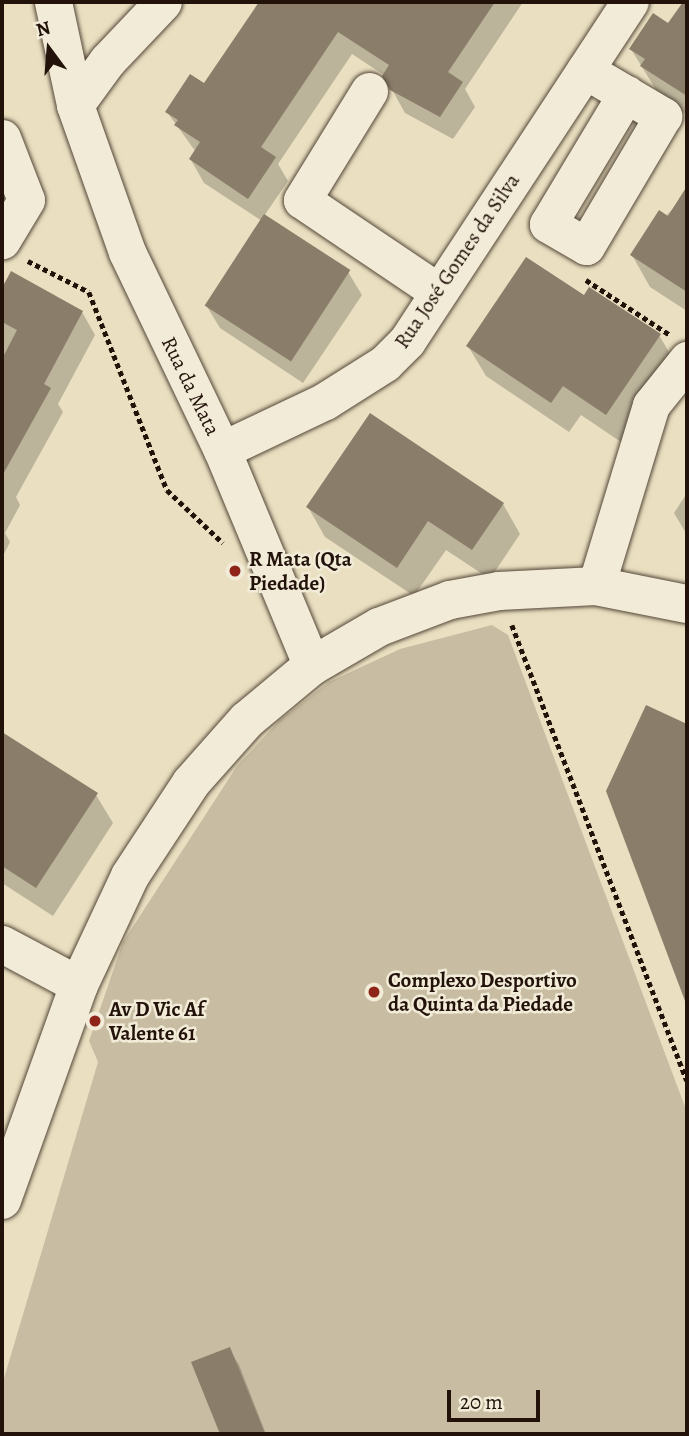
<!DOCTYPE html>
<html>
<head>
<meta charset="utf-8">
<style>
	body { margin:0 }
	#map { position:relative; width:689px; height:1436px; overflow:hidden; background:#eae0c1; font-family:Alegreya,serif }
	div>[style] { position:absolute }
	.green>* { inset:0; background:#c8bda2 }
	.shadow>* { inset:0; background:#0003 }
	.building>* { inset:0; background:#8a7d69; transform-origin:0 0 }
	.path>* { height:4.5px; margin-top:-2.25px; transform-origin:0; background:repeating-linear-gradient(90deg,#22120a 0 5px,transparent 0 8.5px) }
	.roads { filter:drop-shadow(0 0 2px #544638) drop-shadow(0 0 2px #544638) }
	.street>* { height:37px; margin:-18.5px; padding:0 18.5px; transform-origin:18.5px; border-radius:18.5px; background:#f1ebd7 }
	.secondary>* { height:38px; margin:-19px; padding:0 19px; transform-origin:19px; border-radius:19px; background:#f1ebd7 }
	.dots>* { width:19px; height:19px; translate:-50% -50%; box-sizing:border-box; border:4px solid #f1ebd7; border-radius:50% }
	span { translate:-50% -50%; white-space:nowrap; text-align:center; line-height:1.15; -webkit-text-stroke:5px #f1ebd7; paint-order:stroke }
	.street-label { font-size:21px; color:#22120a }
	.poi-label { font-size:21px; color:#22120a; font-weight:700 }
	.left { translate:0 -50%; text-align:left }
	.frame { position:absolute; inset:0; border:4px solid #22120a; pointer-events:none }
	.north { position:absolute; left:14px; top:14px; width:70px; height:70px; -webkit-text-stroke:5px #f1ebd7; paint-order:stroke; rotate:344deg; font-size:19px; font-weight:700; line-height:28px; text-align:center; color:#22120a }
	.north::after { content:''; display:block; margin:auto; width:24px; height:32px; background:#22120a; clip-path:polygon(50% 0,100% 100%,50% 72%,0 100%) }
	.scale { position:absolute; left:447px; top:1390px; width:93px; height:32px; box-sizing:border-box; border:4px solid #22120a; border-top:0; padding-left:9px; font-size:21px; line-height:24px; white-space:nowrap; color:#22120a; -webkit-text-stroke:5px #f1ebd7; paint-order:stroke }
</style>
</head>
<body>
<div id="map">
	<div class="green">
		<div style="clip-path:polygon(492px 625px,508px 635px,687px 1112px,687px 1434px,2px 1434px,2px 1385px,98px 1062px,89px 1041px,123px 942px,237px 766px,280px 720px,329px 682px,400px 649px)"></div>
	</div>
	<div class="shadow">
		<div style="clip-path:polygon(261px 2px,388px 2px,397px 8px,401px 2px,523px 2px,465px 89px,475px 107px,453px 139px,405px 113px,384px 75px,352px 54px,278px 164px,288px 181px,264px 216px,348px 272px,362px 295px,303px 383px,220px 328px,206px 305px,262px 221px,204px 183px,191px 160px,196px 152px,167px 112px,204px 85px)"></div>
		<div style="clip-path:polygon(684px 2px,687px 2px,687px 115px,661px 98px,631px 49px,669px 25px)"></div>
		<div style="clip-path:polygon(681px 199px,687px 202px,687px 311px,650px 287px,632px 255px)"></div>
		<div style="clip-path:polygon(12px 274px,82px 312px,95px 335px,58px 404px,63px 412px,16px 497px,20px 505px,5px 533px,10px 542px,2px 558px,2px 292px)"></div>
		<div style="clip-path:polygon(584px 297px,659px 335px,677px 366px,624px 444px,581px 415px,569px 432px,486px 376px,468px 346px)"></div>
		<div style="clip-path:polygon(687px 493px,687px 535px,674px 513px)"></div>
		<div style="clip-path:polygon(503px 504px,520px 534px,490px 579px,446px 550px,414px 596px,325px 537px,308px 507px)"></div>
		<div style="clip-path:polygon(647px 707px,687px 726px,687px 1004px,608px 791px)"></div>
		<div style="clip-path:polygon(2px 734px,96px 795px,113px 823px,53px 916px,2px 883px)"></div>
		<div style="clip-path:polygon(229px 1349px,239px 1365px,266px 1434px,221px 1434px,193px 1363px)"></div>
	</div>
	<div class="building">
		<div style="clip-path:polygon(259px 2px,495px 2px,448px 72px,463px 82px,440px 117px,390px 90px,382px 76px,389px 65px,338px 32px,261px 147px,276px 157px,248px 199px,189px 159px,200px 142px,174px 125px,178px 120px,165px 112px,190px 74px,204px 83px)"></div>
		<div style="clip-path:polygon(683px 2px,687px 2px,687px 96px,640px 66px,645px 59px,629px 49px,653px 13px,668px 23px)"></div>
		<div style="clip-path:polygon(687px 186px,687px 292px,630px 255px,659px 210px,668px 216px)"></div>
		<div style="left:264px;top:214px;width:103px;height:109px;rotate:33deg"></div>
		<div style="clip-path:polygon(526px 257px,584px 295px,589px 287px,661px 334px,606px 415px,563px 386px,551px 403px,466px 346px)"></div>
		<div style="clip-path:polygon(11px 271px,83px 311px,44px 384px,51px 388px,2px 476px,2px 359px,17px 330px,2px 322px,2px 288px)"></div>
		<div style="clip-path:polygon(370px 413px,504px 503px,472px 550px,428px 521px,397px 568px,306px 507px)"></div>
		<div style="clip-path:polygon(646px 705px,687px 724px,685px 1001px,606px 791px)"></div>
		<div style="clip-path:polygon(2px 732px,98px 793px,36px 888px,2px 866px)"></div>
		<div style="clip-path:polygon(230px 1347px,265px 1434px,220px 1434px,191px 1362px)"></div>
	</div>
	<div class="path">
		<div style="left:28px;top:261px;width:68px;rotate:26.9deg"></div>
		<div style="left:89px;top:292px;width:213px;rotate:68.5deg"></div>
		<div style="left:167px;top:490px;width:77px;rotate:43.4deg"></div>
		<div style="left:586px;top:280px;width:100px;rotate:33.2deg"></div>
		<div style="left:512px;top:625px;width:488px;rotate:69deg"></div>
	</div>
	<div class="roads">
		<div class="street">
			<div style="left:53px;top:2px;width:105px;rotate:77.9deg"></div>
			<div style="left:75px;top:105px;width:156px;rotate:70.5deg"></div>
			<div style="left:127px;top:252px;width:220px;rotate:64.4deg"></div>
			<div style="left:222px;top:450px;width:234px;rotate:67.4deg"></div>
			<div style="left:585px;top:70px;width:91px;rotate:30.5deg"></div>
			<div style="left:663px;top:116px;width:151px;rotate:120.6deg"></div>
			<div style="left:586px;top:246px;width:44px;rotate:-149.9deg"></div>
			<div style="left:548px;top:224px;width:152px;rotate:-59deg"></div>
			<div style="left:369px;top:91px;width:128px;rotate:121.6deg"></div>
			<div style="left:302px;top:200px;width:163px;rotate:34deg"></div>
			<div style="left:75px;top:105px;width:54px;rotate:-54deg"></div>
			<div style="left:107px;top:61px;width:81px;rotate:-46.5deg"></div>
			<div style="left:2px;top:138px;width:66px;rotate:68.8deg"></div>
			<div style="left:26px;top:200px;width:47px;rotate:121deg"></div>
			<div style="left:222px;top:450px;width:114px;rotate:-25.4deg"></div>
			<div style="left:325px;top:401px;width:71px;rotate:-32.3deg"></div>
			<div style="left:385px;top:363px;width:31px;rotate:-45deg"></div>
			<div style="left:407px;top:341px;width:406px;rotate:-56.7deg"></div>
			<div style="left:596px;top:586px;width:189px;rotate:-73.1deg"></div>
			<div style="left:651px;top:405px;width:58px;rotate:-51.3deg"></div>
			<div style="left:2px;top:944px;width:87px;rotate:28deg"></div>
		</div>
		<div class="secondary">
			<div style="left:2px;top:1200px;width:228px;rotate:-70.3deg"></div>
			<div style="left:79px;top:985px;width:120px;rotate:-64.9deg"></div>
			<div style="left:130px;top:876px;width:111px;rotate:-56.7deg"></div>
			<div style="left:191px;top:783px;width:84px;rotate:-48.4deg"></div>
			<div style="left:247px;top:720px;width:85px;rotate:-39.7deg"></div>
			<div style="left:312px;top:666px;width:78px;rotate:-30.2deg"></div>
			<div style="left:379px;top:627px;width:76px;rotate:-20.8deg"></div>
			<div style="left:450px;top:600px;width:50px;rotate:-10.4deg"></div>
			<div style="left:499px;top:591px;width:97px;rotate:-3deg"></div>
			<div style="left:596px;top:586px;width:93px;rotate:11.2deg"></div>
		</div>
	</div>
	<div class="dots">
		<div style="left:235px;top:571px;background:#8f2418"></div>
		<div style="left:374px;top:992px;background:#8f2418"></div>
		<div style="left:95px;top:1021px;background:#8f2418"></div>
	</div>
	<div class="street-label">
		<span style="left:457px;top:261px;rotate:-56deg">Rua José Gomes da Silva</span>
		<span style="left:191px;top:386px;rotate:64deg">Rua da Mata</span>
	</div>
	<div class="poi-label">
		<span class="left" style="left:249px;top:571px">R Mata (Qta<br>Piedade)</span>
		<span class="left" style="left:388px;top:992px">Complexo Desportivo<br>da Quinta da Piedade</span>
		<span class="left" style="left:109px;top:1021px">Av D Vic Af<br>Valente 61</span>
	</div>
	<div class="frame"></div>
	<div class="north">N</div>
	<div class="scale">20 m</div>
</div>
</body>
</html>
